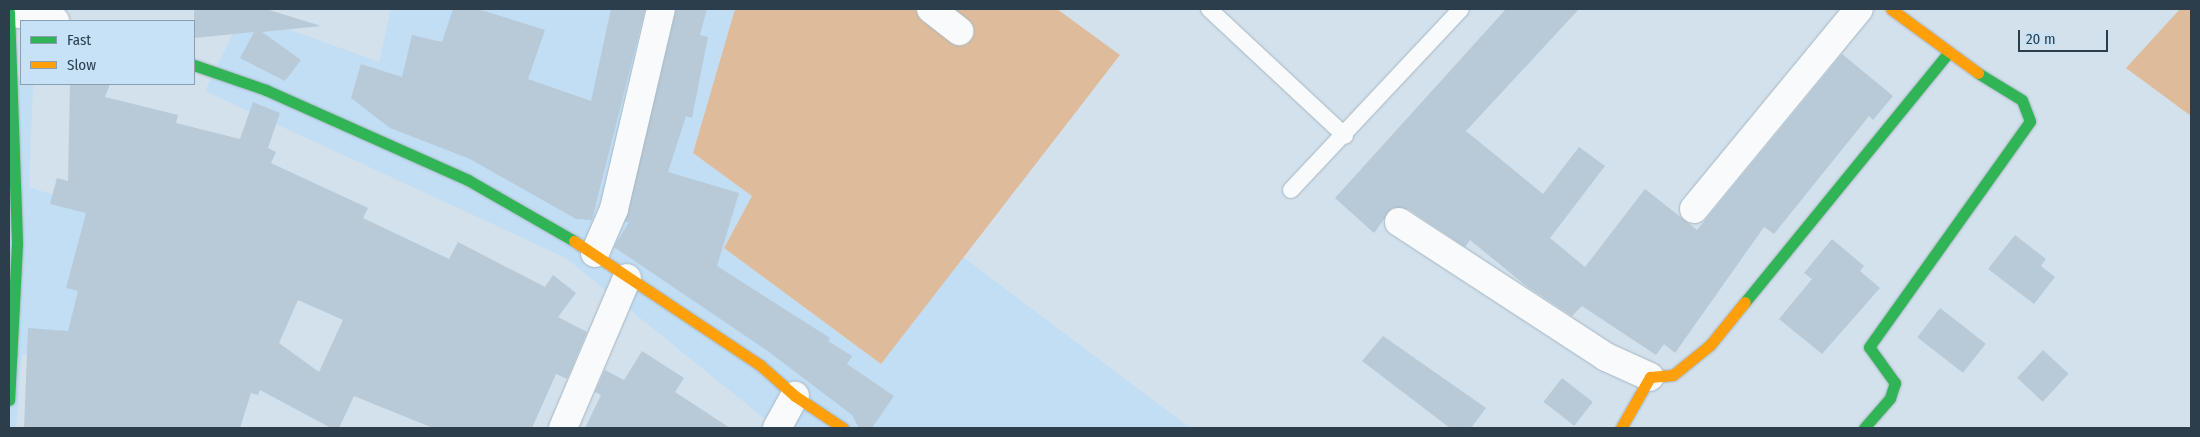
<!DOCTYPE html>
<html>
<head>
<meta charset="utf-8">
<style>
	body { margin:0 }
	#map { position:relative; width:2200px; height:437px; overflow:hidden; background:#d2e1ec; font-family:"Fira Sans Condensed",sans-serif }
	div>[style] { position:absolute }
	.built>* { inset:0; background:#c1def5 }
	.green>* { inset:0; background:#debc9b }
	.building>* { inset:0; background:#b8cad7; transform-origin:0 0 }
	.roads { filter:drop-shadow(0 0 1px #a7b6c1) drop-shadow(0 0 1px #a7b6c1) }
	.lane>* { height:16px; margin:-8px; padding:0 8px; transform-origin:8px; border-radius:8px; background:#f8fafc }
	.street>* { height:28px; margin:-14px; padding:0 14px; transform-origin:14px; border-radius:14px; background:#f8fafc }
	.fast>* { height:11px; margin:-5.5px; padding:0 5.5px; transform-origin:5.5px; border-radius:5.5px; background:#30b455 }
	.slow>* { height:11px; margin:-5.5px; padding:0 5.5px; transform-origin:5.5px; border-radius:5.5px; background:#ff9f0a }
	span { translate:-50% -50%; white-space:nowrap; text-align:center; line-height:1.15; -webkit-text-stroke:4px #c7e2f7; paint-order:stroke }
	.frame { position:absolute; inset:0; border:10px solid #2c3e4c; pointer-events:none }
	.legend { position:absolute; left:20px; top:20px; width:175px; height:65px; box-sizing:border-box; background:#c7e2f7; border:1px solid #89a0b3; margin:0; padding:6px 9px; list-style:none; font-size:15px; color:#2c3e4c }
	.legend li { display:flex; align-items:center; gap:10px; height:25px }
	.legend b { width:25px; border:1px solid #89a0b3 }
	.scale { position:absolute; left:2018px; top:30px; width:90px; height:22px; box-sizing:border-box; border:2px solid #2c3e4c; border-top:0; padding-left:6px; font-size:15px; line-height:18px; white-space:nowrap; color:#2c3e4c; -webkit-text-stroke:4px #c7e2f7; paint-order:stroke }
</style>
</head>
<body>
<div id="map">
	<div class="built">
		<div style="clip-path:polygon(391px 9px,735px 9px,693px 153px,752px 196px,724px 248px,881px 364px,963px 257px,1190px 428px,776px 428px,566px 258px,205px 91px,243px 13px,379px 62px)"></div>
		<div style="clip-path:polygon(9px 47px,21px 84px,33px 84px,29px 187px,186px 239px,161px 377px,22px 354px,16px 428px,9px 428px)"></div>
	</div>
	<div class="green">
		<div style="clip-path:polygon(735px 9px,1057px 9px,1120px 55px,881px 364px,724px 248px,752px 196px,693px 153px)"></div>
		<div style="clip-path:polygon(2180px 9px,2191px 9px,2191px 116px,2126px 68px)"></div>
	</div>
	<div class="building">
		<div style="clip-path:polygon(194px 9px,266px 9px,321px 26px,262px 32px,301px 60px,285px 81px,240px 58px,254px 32px,194px 38px)"></div>
		<div style="clip-path:polygon(453px 9px,478px 9px,545px 30px,528px 79px,591px 101px,611px 9px,645px 9px,592px 220px,576px 219px,470px 159px,390px 128px,351px 98px,361px 64px,402px 77px,412px 35px,442px 42px)"></div>
		<div style="clip-path:polygon(676px 9px,707px 9px,700px 35px,708px 37px,692px 118px,686px 116px,668px 172px,739px 193px,717px 266px,830px 338px,828px 341px,852px 356px,847px 364px,894px 396px,872px 428px,859px 428px,852px 415px,769px 352px,614px 247px,629px 222px,625px 222px)"></div>
		<div style="clip-path:polygon(1506px 9px,1579px 9px,1466px 131px,1543px 194px,1579px 147px,1605px 166px,1550px 238px,1585px 267px,1645px 189px,1697px 230px,1842px 54px,1893px 96px,1873px 120px,1869px 116px,1774px 234px,1764px 227px,1675px 353px,1664px 344px,1656px 355px,1582px 306px,1572px 316px,1525px 285px,1470px 240px,1465px 247px,1408px 209px,1392px 208px,1374px 233px,1335px 198px)"></div>
		<div style="clip-path:polygon(evenodd,70px 84px,110px 84px,105px 97px,178px 115px,176px 123px,240px 139px,253px 102px,260px 105px,280px 113px,268px 148px,276px 152px,271px 163px,368px 208px,363px 218px,449px 259px,458px 242px,545px 287px,553px 275px,576px 293px,558px 317px,587px 332px,567px 379px,556px 374px,532px 428px,433px 428px,354px 396px,339px 428px,331px 428px,260px 390px,258px 395px,251px 393px,240px 428px,24px 428px,28px 328px,68px 331px,78px 291px,66px 288px,86px 213px,50px 204px,57px 178px,68px 181px,70px 84px,298px 300px,343px 320px,319px 372px,279px 343px,298px 300px)"></div>
		<div style="clip-path:polygon(2015px 235px,2046px 259px,2041px 266px,2055px 277px,2034px 304px,1988px 269px)"></div>
		<div style="clip-path:polygon(1832px 239px,1864px 266px,1860px 271px,1880px 288px,1822px 354px,1779px 319px,1812px 279px,1804px 273px)"></div>
		<div style="left:1940px;top:308px;width:58px;height:37px;rotate:38deg"></div>
		<div style="clip-path:polygon(1383px 336px,1486px 408px,1471px 428px,1450px 428px,1362px 361px)"></div>
		<div style="left:2043px;top:350px;width:35px;height:38px;rotate:43deg"></div>
		<div style="clip-path:polygon(642px 351px,684px 378px,675px 392px,730px 428px,585px 428px,601px 395px,595px 392px,605px 370px,624px 380px)"></div>
		<div style="left:1562px;top:378px;width:39px;height:30px;rotate:38deg"></div>
	</div>
	<div class="roads">
		<div class="lane">
			<div style="left:1209px;top:9px;width:186px;rotate:43deg"></div>
			<div style="left:1291px;top:190px;width:248px;rotate:-46.8deg"></div>
		</div>
		<div class="street">
			<div style="left:931px;top:9px;width:36px;rotate:38deg"></div>
			<div style="left:9px;top:12px;width:47px;rotate:11.1deg"></div>
			<div style="left:1694px;top:209px;width:259px;rotate:-50.5deg"></div>
			<div style="left:1399px;top:222px;width:247px;rotate:33.1deg"></div>
			<div style="left:1606px;top:357px;width:48px;rotate:24.4deg"></div>
			<div style="left:595px;top:253px;width:48px;rotate:-66.6deg"></div>
			<div style="left:614px;top:209px;width:205px;rotate:-76.8deg"></div>
			<div style="left:563px;top:428px;width:163px;rotate:-66.9deg"></div>
			<div style="left:777px;top:428px;width:37px;rotate:-61deg"></div>
		</div>
		<div class="fast">
			<div style="left:9px;top:12px;width:232px;rotate:88deg"></div>
			<div style="left:17px;top:244px;width:156px;rotate:92.9deg"></div>
			<div style="left:194px;top:65px;width:76px;rotate:19.1deg"></div>
			<div style="left:266px;top:90px;width:221px;rotate:24deg"></div>
			<div style="left:468px;top:180px;width:122px;rotate:29.9deg"></div>
			<div style="left:1745px;top:302px;width:320px;rotate:-50.8deg"></div>
			<div style="left:1864px;top:428px;width:40px;rotate:-49deg"></div>
			<div style="left:1890px;top:398px;width:16px;rotate:-72deg"></div>
			<div style="left:1895px;top:383px;width:44px;rotate:-125.8deg"></div>
			<div style="left:1869px;top:347px;width:277px;rotate:-54.5deg"></div>
			<div style="left:2030px;top:121px;width:22px;rotate:-111deg"></div>
			<div style="left:2022px;top:100px;width:52px;rotate:-148.5deg"></div>
		</div>
		<div class="slow">
			<div style="left:1891px;top:9px;width:108px;rotate:36.3deg"></div>
			<div style="left:574px;top:241px;width:224px;rotate:33.7deg"></div>
			<div style="left:760px;top:365px;width:47px;rotate:41.5deg"></div>
			<div style="left:795px;top:396px;width:58px;rotate:33.7deg"></div>
			<div style="left:1621px;top:428px;width:59px;rotate:-60.4deg"></div>
			<div style="left:1650px;top:377px;width:23px;rotate:-5deg"></div>
			<div style="left:1673px;top:375px;width:48px;rotate:-39deg"></div>
			<div style="left:1710px;top:345px;width:55px;rotate:-50.9deg"></div>
		</div>
	</div>
	<div class="frame"></div>
	<ul class="legend">
	<li><b style="height:6px;background:#30b455"></b>Fast</li>
	<li><b style="height:6px;background:#ff9f0a"></b>Slow</li>
	</ul>
	<div class="scale">20 m</div>
</div>
</body>
</html>
